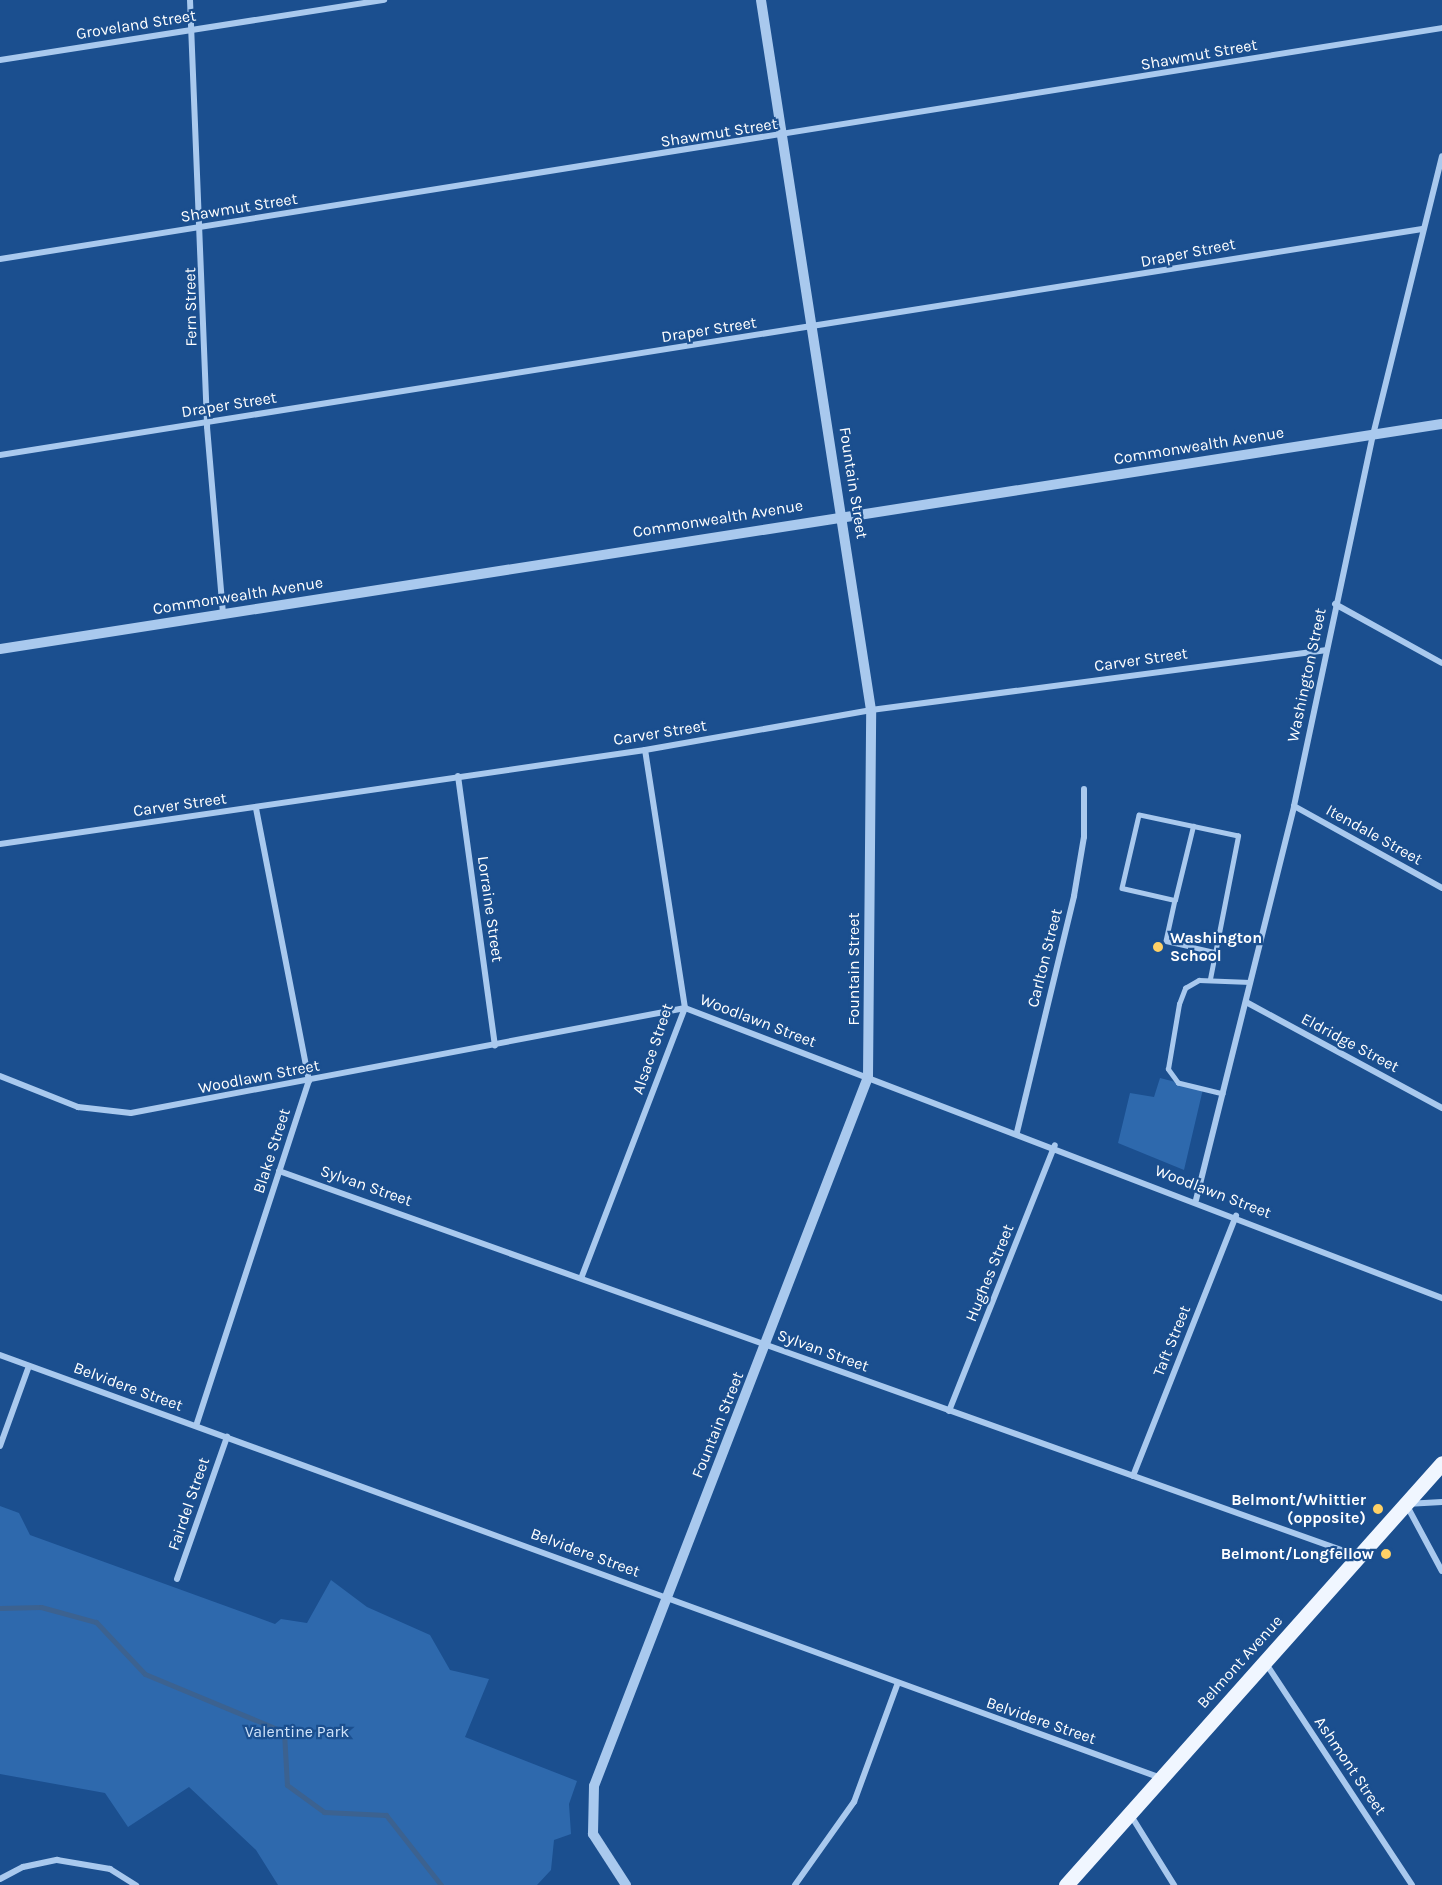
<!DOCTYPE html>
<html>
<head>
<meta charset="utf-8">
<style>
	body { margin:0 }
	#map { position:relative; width:1442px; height:1885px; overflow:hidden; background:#1b4f8f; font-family:Karla,sans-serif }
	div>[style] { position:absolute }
	.green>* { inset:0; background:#2e69ad }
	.stream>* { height:5px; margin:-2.5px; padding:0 2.5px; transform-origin:2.5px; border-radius:2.5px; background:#3c6290 }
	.service>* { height:4.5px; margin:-2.25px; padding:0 2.25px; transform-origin:2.25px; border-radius:2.25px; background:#a9c9ee }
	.minor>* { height:6px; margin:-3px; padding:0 3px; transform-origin:3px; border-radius:3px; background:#a9c9ee }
	.tertiary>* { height:10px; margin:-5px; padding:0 5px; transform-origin:5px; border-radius:5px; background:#a9c9ee }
	.primary>* { height:15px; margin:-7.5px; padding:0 7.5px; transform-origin:7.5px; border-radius:7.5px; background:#f0f6ff }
	.dots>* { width:16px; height:16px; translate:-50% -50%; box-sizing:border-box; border:3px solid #1b4f8f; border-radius:50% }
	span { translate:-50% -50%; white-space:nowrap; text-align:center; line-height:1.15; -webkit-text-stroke:4.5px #1b4f8f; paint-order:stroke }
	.street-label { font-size:16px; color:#fff }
	.poi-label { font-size:16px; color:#fff; font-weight:700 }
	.left { translate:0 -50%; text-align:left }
	.right { translate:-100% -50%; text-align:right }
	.park-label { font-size:16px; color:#cfe3fa }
</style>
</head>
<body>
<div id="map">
	<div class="green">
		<div style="clip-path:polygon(1160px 1078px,1203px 1089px,1184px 1170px,1118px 1143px,1130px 1093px,1154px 1097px)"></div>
		<div style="clip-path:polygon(0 1506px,19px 1513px,30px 1535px,275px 1624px,281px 1619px,307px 1623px,331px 1580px,367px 1607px,430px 1635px,450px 1670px,489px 1679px,465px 1737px,577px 1781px,569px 1804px,571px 1834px,554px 1840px,551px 1870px,537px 1885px,278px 1885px,256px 1850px,189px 1787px,128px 1827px,105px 1793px,0 1774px)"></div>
	</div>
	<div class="stream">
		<div style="left:0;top:1608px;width:41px;rotate:-1.4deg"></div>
		<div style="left:41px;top:1607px;width:57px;rotate:15.3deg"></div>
		<div style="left:96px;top:1622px;width:71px;rotate:46.7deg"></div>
		<div style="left:145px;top:1674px;width:151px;rotate:22.6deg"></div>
		<div style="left:284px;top:1732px;width:53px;rotate:86.8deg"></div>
		<div style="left:287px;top:1785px;width:46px;rotate:36.1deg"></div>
		<div style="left:324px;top:1812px;width:62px;rotate:2.8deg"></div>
		<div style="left:386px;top:1815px;width:89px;rotate:51.8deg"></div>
	</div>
	<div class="service">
		<div style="left:1175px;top:900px;width:76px;rotate:-76.3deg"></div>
		<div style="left:1210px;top:979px;width:146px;rotate:-78.9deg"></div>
		<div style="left:1238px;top:836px;width:101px;rotate:-168deg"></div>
		<div style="left:1139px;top:815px;width:75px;rotate:103.1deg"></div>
		<div style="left:1122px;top:888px;width:54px;rotate:12.8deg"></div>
		<div style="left:1175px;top:900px;width:42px;rotate:102.4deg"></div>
		<div style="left:1166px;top:941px;width:50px;rotate:12.7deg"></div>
		<div style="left:1223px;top:1094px;width:46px;rotate:-166.3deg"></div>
		<div style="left:1178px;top:1083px;width:17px;rotate:-126deg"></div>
		<div style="left:1168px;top:1069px;width:66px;rotate:-80.4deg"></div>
		<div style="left:1179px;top:1004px;width:17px;rotate:-69deg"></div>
		<div style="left:1185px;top:988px;width:16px;rotate:-30deg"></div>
		<div style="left:1199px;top:980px;width:51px;rotate:2.2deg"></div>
	</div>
	<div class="minor">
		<div style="left:190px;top:0;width:427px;rotate:87.7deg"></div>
		<div style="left:207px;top:427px;width:187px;rotate:85.1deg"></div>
		<div style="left:0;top:60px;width:389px;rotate:-8.9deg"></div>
		<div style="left:0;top:259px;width:1460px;rotate:-9.1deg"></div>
		<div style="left:0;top:455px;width:1440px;rotate:-9.03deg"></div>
		<div style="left:1335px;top:604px;width:122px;rotate:28.9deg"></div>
		<div style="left:458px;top:776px;width:272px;rotate:82.2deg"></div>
		<div style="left:1294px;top:806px;width:169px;rotate:29deg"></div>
		<div style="left:0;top:844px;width:652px;rotate:-8.29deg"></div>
		<div style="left:645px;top:750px;width:230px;rotate:-10deg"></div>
		<div style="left:871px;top:710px;width:458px;rotate:-7.5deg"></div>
		<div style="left:1246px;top:1002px;width:223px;rotate:28.4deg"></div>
		<div style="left:0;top:1076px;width:84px;rotate:21.7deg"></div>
		<div style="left:78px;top:1107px;width:53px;rotate:6.5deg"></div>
		<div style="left:131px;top:1113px;width:564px;rotate:-10.73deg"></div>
		<div style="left:685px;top:1008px;width:811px;rotate:20.96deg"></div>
		<div style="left:1017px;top:1132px;width:243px;rotate:-76.4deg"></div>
		<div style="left:1074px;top:896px;width:60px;rotate:-80.4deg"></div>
		<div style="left:1084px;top:837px;width:48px;rotate:-90deg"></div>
		<div style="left:279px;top:1171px;width:1146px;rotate:19.64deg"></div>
		<div style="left:1196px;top:1200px;width:406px;rotate:-76deg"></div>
		<div style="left:1294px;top:806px;width:379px;rotate:-78deg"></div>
		<div style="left:1373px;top:435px;width:287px;rotate:-76.1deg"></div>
		<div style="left:582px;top:1276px;width:287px;rotate:-69deg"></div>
		<div style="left:685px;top:1008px;width:261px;rotate:-98.8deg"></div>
		<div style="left:0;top:1355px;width:1236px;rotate:20.02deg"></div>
		<div style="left:949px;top:1411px;width:286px;rotate:-68.3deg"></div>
		<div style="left:196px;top:1426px;width:363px;rotate:-71.9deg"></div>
		<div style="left:309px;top:1081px;width:278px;rotate:-101deg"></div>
		<div style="left:0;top:1446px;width:85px;rotate:-70.1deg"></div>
		<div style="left:1133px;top:1476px;width:280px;rotate:-68.4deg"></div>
		<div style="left:1442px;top:1502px;width:36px;rotate:177deg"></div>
		<div style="left:1406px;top:1504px;width:76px;rotate:61.8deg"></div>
		<div style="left:177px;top:1579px;width:151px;rotate:-70.6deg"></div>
		<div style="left:1265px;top:1662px;width:267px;rotate:56.6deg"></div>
		<div style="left:1130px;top:1814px;width:84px;rotate:58.2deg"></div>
		<div style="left:0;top:1879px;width:26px;rotate:-28deg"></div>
		<div style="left:23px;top:1867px;width:35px;rotate:-12deg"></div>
		<div style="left:57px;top:1860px;width:54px;rotate:9.6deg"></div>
		<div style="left:110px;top:1869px;width:31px;rotate:32deg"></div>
		<div style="left:795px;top:1885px;width:102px;rotate:-54.6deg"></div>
		<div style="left:854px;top:1802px;width:125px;rotate:-69.8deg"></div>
	</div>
	<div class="tertiary">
		<div style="left:0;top:649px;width:1459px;rotate:-8.87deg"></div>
		<div style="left:626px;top:1885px;width:61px;rotate:-122.9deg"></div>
		<div style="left:593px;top:1834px;width:48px;rotate:-88.8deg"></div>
		<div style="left:594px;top:1786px;width:760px;rotate:-68.87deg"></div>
		<div style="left:868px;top:1077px;width:367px;rotate:-89.5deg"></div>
		<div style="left:871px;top:710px;width:718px;rotate:-98.81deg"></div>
	</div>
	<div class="primary">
		<div style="left:1066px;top:1885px;width:565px;rotate:-48.3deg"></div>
	</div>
	<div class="dots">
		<div style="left:1158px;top:947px;background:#ffd166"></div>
		<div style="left:1378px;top:1509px;background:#ffd166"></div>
		<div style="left:1386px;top:1554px;background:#ffd166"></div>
	</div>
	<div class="street-label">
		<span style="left:136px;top:25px;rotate:-9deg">Groveland Street</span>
		<span style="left:1199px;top:55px;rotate:-10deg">Shawmut Street</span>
		<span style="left:719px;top:133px;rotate:-9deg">Shawmut Street</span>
		<span style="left:239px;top:208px;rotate:-9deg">Shawmut Street</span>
		<span style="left:1188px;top:253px;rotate:-11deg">Draper Street</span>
		<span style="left:191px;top:307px;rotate:-91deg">Fern Street</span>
		<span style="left:709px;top:330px;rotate:-9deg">Draper Street</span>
		<span style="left:229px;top:405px;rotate:-9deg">Draper Street</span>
		<span style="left:1199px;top:446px;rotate:-9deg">Commonwealth Avenue</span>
		<span style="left:853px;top:483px;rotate:81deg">Fountain Street</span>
		<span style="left:718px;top:519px;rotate:-9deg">Commonwealth Avenue</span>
		<span style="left:238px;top:596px;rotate:-9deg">Commonwealth Avenue</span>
		<span style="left:1141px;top:660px;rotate:-8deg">Carver Street</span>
		<span style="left:1307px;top:675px;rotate:-78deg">Washington Street</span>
		<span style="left:660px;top:733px;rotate:-9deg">Carver Street</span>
		<span style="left:180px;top:805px;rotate:-8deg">Carver Street</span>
		<span style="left:1374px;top:835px;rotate:29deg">Itendale Street</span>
		<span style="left:490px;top:909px;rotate:82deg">Lorraine Street</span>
		<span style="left:1045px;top:958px;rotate:-76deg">Carlton Street</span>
		<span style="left:854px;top:969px;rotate:-90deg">Fountain Street</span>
		<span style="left:758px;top:1021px;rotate:21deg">Woodlawn Street</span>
		<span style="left:1350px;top:1043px;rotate:28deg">Eldridge Street</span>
		<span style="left:653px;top:1049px;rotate:-71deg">Alsace Street</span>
		<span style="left:259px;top:1077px;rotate:-11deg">Woodlawn Street</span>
		<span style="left:272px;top:1151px;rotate:-72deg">Blake Street</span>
		<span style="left:366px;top:1186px;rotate:19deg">Sylvan Street</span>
		<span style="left:1213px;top:1192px;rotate:21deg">Woodlawn Street</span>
		<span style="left:990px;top:1273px;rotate:-68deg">Hughes Street</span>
		<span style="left:1172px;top:1341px;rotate:-68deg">Taft Street</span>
		<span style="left:823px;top:1351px;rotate:20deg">Sylvan Street</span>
		<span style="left:128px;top:1387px;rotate:20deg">Belvidere Street</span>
		<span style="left:718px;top:1425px;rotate:-68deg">Fountain Street</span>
		<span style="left:189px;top:1504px;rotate:-71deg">Fairdel Street</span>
		<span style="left:585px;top:1553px;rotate:20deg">Belvidere Street</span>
		<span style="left:1240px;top:1662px;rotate:-48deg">Belmont Avenue</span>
		<span style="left:1041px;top:1721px;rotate:19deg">Belvidere Street</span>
		<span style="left:1350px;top:1766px;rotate:56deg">Ashmont Street</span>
	</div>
	<div class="poi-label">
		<span class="left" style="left:1170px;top:947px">Washington<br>School</span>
		<span class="right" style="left:1366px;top:1509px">Belmont/Whittier<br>(opposite)</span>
		<span class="right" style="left:1374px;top:1554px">Belmont/Longfellow</span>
	</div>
	<div class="park-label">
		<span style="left:297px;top:1732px">Valentine Park</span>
	</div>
</div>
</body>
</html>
